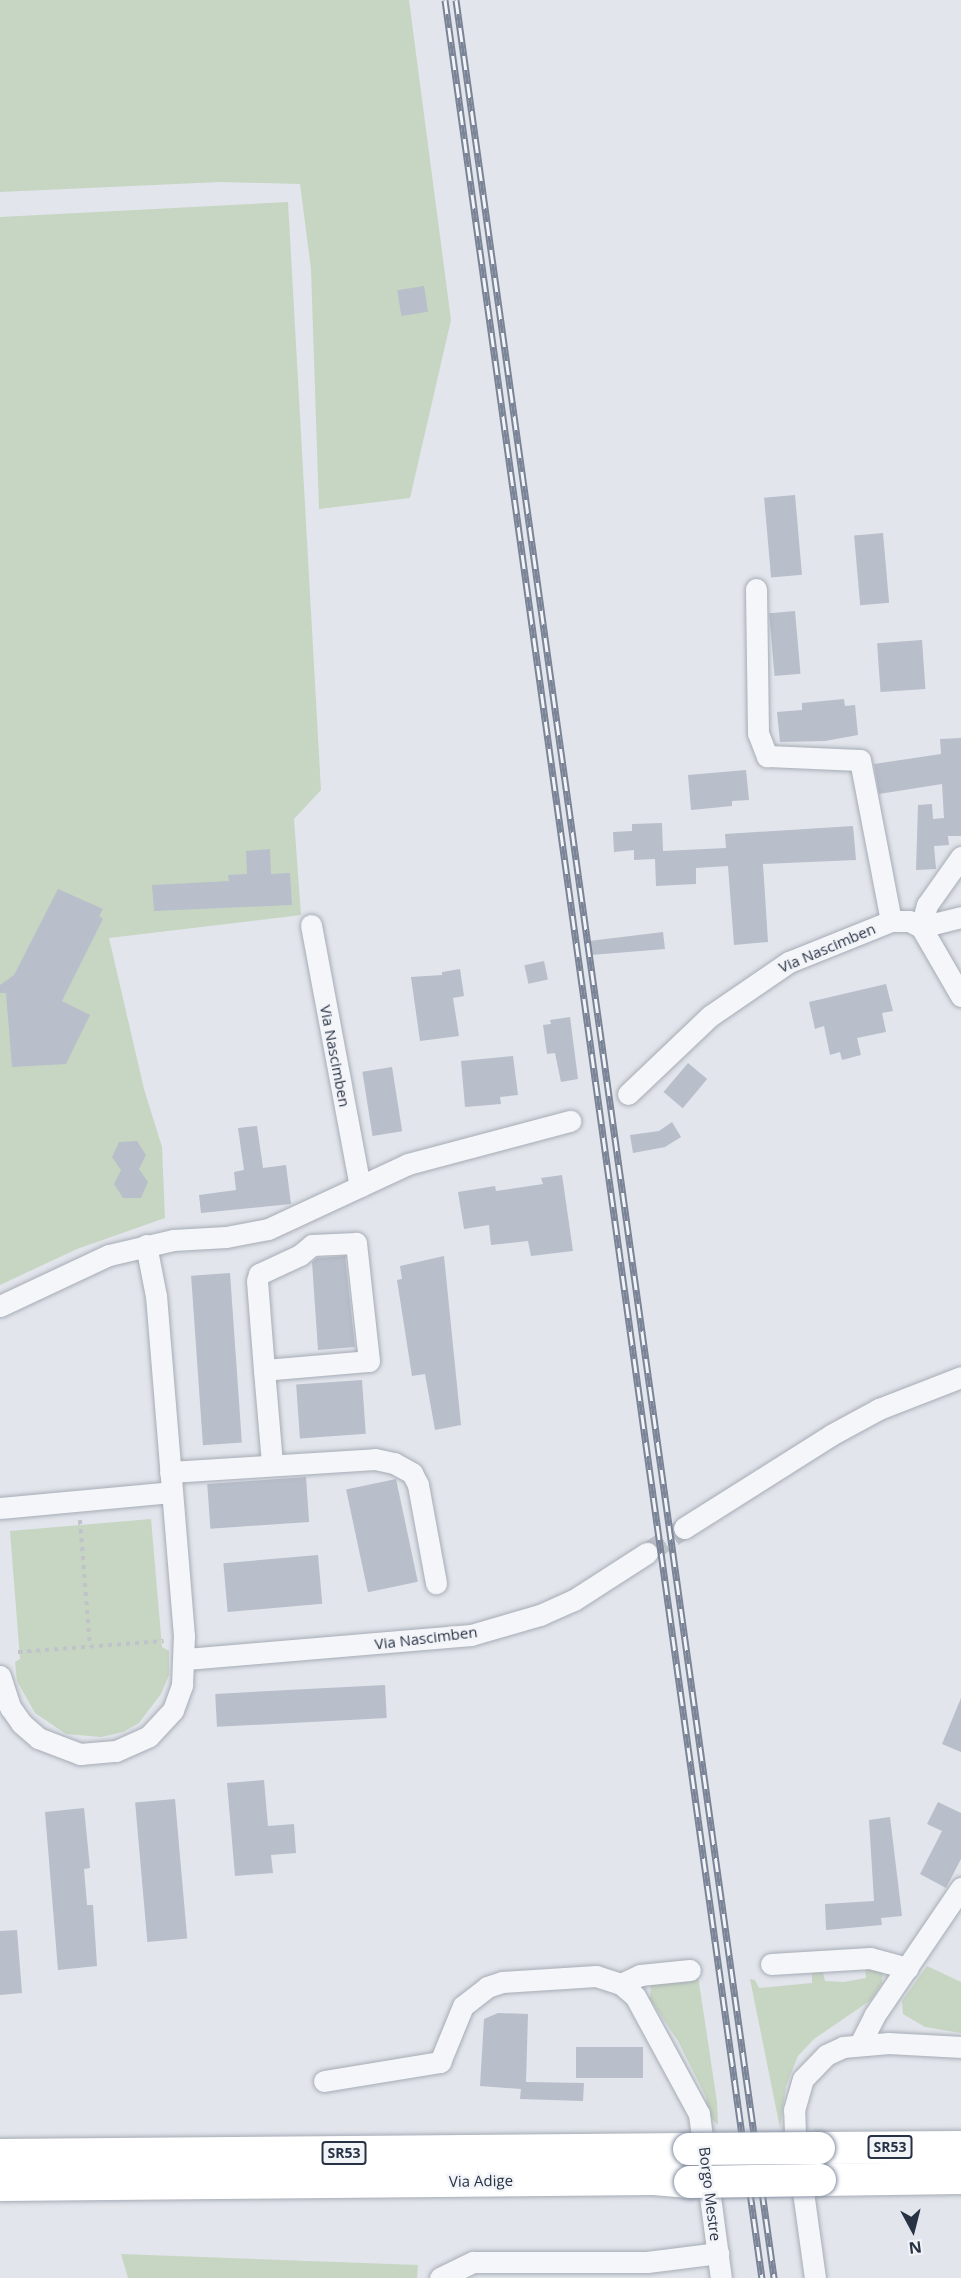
<!DOCTYPE html>
<html>
<head>
<meta charset="utf-8">
<style>
	body { margin:0 }
	#map { position:relative; width:961px; height:2278px; overflow:hidden; background:#e2e5eb; font-family:"Open Sans",sans-serif }
	div>[style] { position:absolute }
	.green>* { inset:0; background:#c7d6c2 }
	.building>* { inset:0; background:#b8beca; transform-origin:0 0 }
	.minor-tunnel>* { height:21px; margin-top:-10.5px; transform-origin:0; background:repeating-linear-gradient(90deg,#bdc1ca 0 21px,transparent 0 31px) }
	.path>* { height:4px; margin-top:-2px; transform-origin:0; background:repeating-linear-gradient(90deg,#c0c3ca 0 4.5px,transparent 0 9px) }
	.roads { filter:drop-shadow(0 0 2px #a6acb6) drop-shadow(0 0 2px #a6acb6) }
	.minor>* { height:21px; margin:-10.5px; padding:0 10.5px; transform-origin:10.5px; border-radius:10.5px; background:#f5f6f9 }
	.highway>* { height:32px; margin:-16px; padding:0 16px; transform-origin:16px; border-radius:16px; background:#fff }
	.rail>* { height:7px; margin-top:-3.5px; transform-origin:0; background:repeating-linear-gradient(90deg,#f2f4f8 0 14px,#7a8496 0 28px); box-sizing:border-box; border-block:2px solid #7a8496 }
	.bridges { filter:drop-shadow(0 0 2px #8892a3) drop-shadow(0 0 2px #8892a3) }
	.highway-bridge>* { height:32px; margin:-16px; padding:0 16px; transform-origin:16px; border-radius:16px; background:#fff }
	span { translate:-50% -50%; white-space:nowrap; text-align:center; line-height:1.15; -webkit-text-stroke:5px #f2f4f8; paint-order:stroke }
	.shield-label span { padding:2px 4px; background:#f2f4f8; border:2px solid; border-radius:4px; -webkit-text-stroke-width:0 }
	.shield-label { font-size:14px; color:#283245; font-weight:700 }
	.street-label { font-size:15px; color:#283245 }
	.north { position:absolute; left:883px; top:2200px; width:60px; height:60px; -webkit-text-stroke:4px #f2f4f8; paint-order:stroke; rotate:173deg; font-size:16px; font-weight:700; line-height:24px; text-align:center; color:#283245 }
	.north::after { content:''; display:block; margin:auto; width:21px; height:27px; background:#283245; clip-path:polygon(50% 0,100% 100%,50% 72%,0 100%) }
</style>
</head>
<body>
<div id="map">
	<div class="green">
		<div style="clip-path:polygon(0 0,409px 0,451px 320px,410px 498px,319px 509px,311px 269px,300px 184px,220px 182px,0 192px)"></div>
		<div style="clip-path:polygon(288px 202px,321px 790px,294px 819px,301px 915px,109px 938px,144px 1089px,162px 1147px,165px 1218px,77px 1249px,0 1285px,0 217px)"></div>
		<div style="clip-path:polygon(151px 1519px,162px 1647px,169px 1651px,169px 1675px,161px 1694px,139px 1723px,123px 1732px,101px 1737px,66px 1734px,35px 1713px,17px 1681px,15px 1662px,20px 1659px,10px 1531px)"></div>
		<div style="clip-path:polygon(927px 1966px,961px 1982px,961px 2033px,925px 2027px,903px 2014px,902px 2001px)"></div>
		<div style="clip-path:polygon(865px 1967px,883px 1970px,882px 1983px,871px 2000px,814px 2039px,798px 2056px,786px 2086px,780px 2128px,750px 1979px,755px 1980px,759px 1988px,812px 1983px,812px 1971px,823px 1972px,825px 1981px,844px 1982px,866px 1978px)"></div>
		<div style="clip-path:polygon(698px 1976px,717px 2102px,718px 2125px,707px 2114px,706px 2097px,678px 2041px,650px 1999px,651px 1981px)"></div>
		<div style="clip-path:polygon(121px 2254px,418px 2265px,417px 2278px,128px 2278px)"></div>
	</div>
	<div class="building">
		<div style="left:424px;top:286px;width:26px;height:27px;rotate:81deg"></div>
		<div style="left:795px;top:495px;width:80px;height:31px;rotate:85deg"></div>
		<div style="left:883px;top:533px;width:70px;height:29px;rotate:85deg"></div>
		<div style="left:795px;top:611px;width:63px;height:26px;rotate:85deg"></div>
		<div style="left:922px;top:640px;width:49px;height:45px;rotate:86deg"></div>
		<div style="clip-path:polygon(844px 699px,845px 706px,855px 705px,858px 735px,825px 741px,780px 742px,777px 712px,802px 710px,802px 703px)"></div>
		<div style="clip-path:polygon(961px 738px,961px 836px,948px 836px,949px 845px,934px 846px,936px 869px,916px 870px,918px 805px,932px 804px,933px 819px,944px 818px,942px 784px,879px 794px,874px 764px,941px 754px,940px 739px)"></div>
		<div style="clip-path:polygon(746px 770px,749px 800px,732px 801px,732px 806px,691px 810px,688px 775px)"></div>
		<div style="clip-path:polygon(662px 823px,663px 851px,726px 848px,725px 834px,853px 826px,856px 860px,763px 864px,768px 942px,734px 945px,728px 866px,696px 868px,696px 884px,656px 886px,655px 859px,634px 860px,634px 850px,614px 852px,613px 832px,632px 831px,632px 824px)"></div>
		<div style="clip-path:polygon(270px 849px,271px 874px,290px 873px,292px 905px,154px 911px,152px 885px,229px 881px,228px 875px,247px 874px,246px 851px)"></div>
		<div style="clip-path:polygon(58px 889px,103px 909px,99px 916px,103px 919px,62px 1001px,90px 1015px,66px 1064px,12px 1067px,6px 993px,0 993px,0 985px,14px 975px)"></div>
		<div style="clip-path:polygon(663px 932px,665px 949px,591px 955px,589px 941px)"></div>
		<div style="left:544px;top:961px;width:19px;height:20px;rotate:78deg"></div>
		<div style="clip-path:polygon(460px 969px,464px 996px,453px 998px,459px 1036px,420px 1041px,411px 977px,442px 975px,442px 972px)"></div>
		<div style="clip-path:polygon(886px 984px,893px 1011px,882px 1013px,886px 1032px,857px 1038px,861px 1055px,842px 1060px,840px 1052px,830px 1055px,824px 1026px,815px 1029px,809px 1002px)"></div>
		<div style="clip-path:polygon(570px 1017px,578px 1079px,561px 1082px,555px 1053px,547px 1054px,543px 1025px,551px 1024px,550px 1020px)"></div>
		<div style="clip-path:polygon(513px 1056px,518px 1095px,500px 1097px,501px 1104px,465px 1107px,461px 1061px)"></div>
		<div style="left:688px;top:1063px;width:25px;height:38px;rotate:40deg"></div>
		<div style="left:392px;top:1067px;width:65px;height:30px;rotate:81deg"></div>
		<div style="clip-path:polygon(672px 1122px,681px 1137px,665px 1147px,633px 1153px,630px 1135px,659px 1131px)"></div>
		<div style="clip-path:polygon(257px 1126px,263px 1168px,286px 1165px,291px 1204px,201px 1213px,199px 1195px,236px 1190px,234px 1172px,244px 1170px,238px 1128px)"></div>
		<div style="clip-path:polygon(137px 1141px,146px 1155px,139px 1169px,148px 1182px,141px 1198px,123px 1198px,114px 1184px,121px 1170px,112px 1157px,119px 1142px)"></div>
		<div style="clip-path:polygon(562px 1175px,573px 1251px,531px 1256px,528px 1241px,491px 1245px,489px 1225px,464px 1229px,458px 1192px,495px 1186px,496px 1191px,543px 1184px,541px 1178px)"></div>
		<div style="clip-path:polygon(345px 1256px,355px 1347px,318px 1350px,312px 1262px,317px 1258px)"></div>
		<div style="clip-path:polygon(444px 1256px,461px 1425px,435px 1430px,425px 1374px,412px 1376px,397px 1280px,402px 1279px,400px 1266px)"></div>
		<div style="left:230px;top:1273px;width:170px;height:39px;rotate:86deg"></div>
		<div style="left:362px;top:1380px;width:54px;height:66px;rotate:86deg"></div>
		<div style="left:306px;top:1477px;width:45px;height:99px;rotate:86deg"></div>
		<div style="left:396px;top:1479px;width:105px;height:51px;rotate:78deg"></div>
		<div style="left:318px;top:1555px;width:49px;height:95px;rotate:85deg"></div>
		<div style="left:385px;top:1685px;width:33px;height:170px;rotate:87deg"></div>
		<div style="clip-path:polygon(961px 1698px,961px 1752px,942px 1744px)"></div>
		<div style="clip-path:polygon(264px 1780px,268px 1826px,294px 1824px,296px 1853px,271px 1855px,273px 1873px,235px 1876px,227px 1783px)"></div>
		<div style="left:175px;top:1799px;width:140px;height:40px;rotate:85deg"></div>
		<div style="clip-path:polygon(938px 1802px,961px 1813px,961px 1859px,946px 1888px,920px 1874px,942px 1831px,927px 1824px)"></div>
		<div style="clip-path:polygon(84px 1808px,90px 1868px,84px 1869px,87px 1905px,93px 1905px,97px 1966px,58px 1970px,45px 1812px)"></div>
		<div style="clip-path:polygon(890px 1817px,902px 1916px,881px 1918px,882px 1925px,826px 1930px,825px 1904px,874px 1901px,869px 1820px)"></div>
		<div style="clip-path:polygon(17px 1930px,22px 1993px,0 1995px,0 1931px)"></div>
		<div style="clip-path:polygon(498px 2013px,528px 2014px,526px 2082px,584px 2083px,583px 2101px,520px 2099px,521px 2089px,480px 2086px,484px 2019px)"></div>
		<div style="left:576px;top:2047px;width:67px;height:31px"></div>
	</div>
	<div class="minor-tunnel">
		<div style="left:647px;top:1553px;width:45px;rotate:-34deg"></div>
	</div>
	<div class="path">
		<div style="left:80px;top:1520px;width:127px;rotate:85.5deg"></div>
		<div style="left:18px;top:1652px;width:146px;rotate:-4.3deg"></div>
	</div>
	<div class="roads">
		<div class="minor">
			<div style="left:756px;top:589px;width:144px;rotate:89.2deg"></div>
			<div style="left:758px;top:733px;width:25px;rotate:69deg"></div>
			<div style="left:767px;top:756px;width:93px;rotate:2.5deg"></div>
			<div style="left:860px;top:760px;width:164px;rotate:79.1deg"></div>
			<div style="left:311px;top:925px;width:266px;rotate:79.4deg"></div>
			<div style="left:921px;top:927px;width:23px;rotate:-75deg"></div>
			<div style="left:927px;top:905px;width:59px;rotate:-54.7deg"></div>
			<div style="left:921px;top:927px;width:80px;rotate:59.9deg"></div>
			<div style="left:628px;top:1094px;width:113px;rotate:-43.6deg"></div>
			<div style="left:710px;top:1016px;width:96px;rotate:-34.4deg"></div>
			<div style="left:789px;top:962px;width:110px;rotate:-21.9deg"></div>
			<div style="left:891px;top:921px;width:18px"></div>
			<div style="left:909px;top:921px;width:13px;rotate:27deg"></div>
			<div style="left:921px;top:927px;width:41px;rotate:-14deg"></div>
			<div style="left:0;top:1306px;width:120px;rotate:-25.1deg"></div>
			<div style="left:109px;top:1255px;width:66px;rotate:-13.2deg"></div>
			<div style="left:173px;top:1240px;width:53px;rotate:-3.2deg"></div>
			<div style="left:226px;top:1237px;width:43px;rotate:-10.8deg"></div>
			<div style="left:268px;top:1229px;width:154px;rotate:-24.9deg"></div>
			<div style="left:408px;top:1164px;width:168px;rotate:-14.9deg"></div>
			<div style="left:264px;top:1370px;width:105px;rotate:-4.9deg"></div>
			<div style="left:369px;top:1361px;width:119px;rotate:-96.3deg"></div>
			<div style="left:356px;top:1243px;width:44px;rotate:177.4deg"></div>
			<div style="left:312px;top:1245px;width:16px;rotate:140deg"></div>
			<div style="left:300px;top:1255px;width:45px;rotate:155.1deg"></div>
			<div style="left:259px;top:1274px;width:7px;rotate:106deg"></div>
			<div style="left:257px;top:1281px;width:89px;rotate:85.5deg"></div>
			<div style="left:264px;top:1370px;width:94px;rotate:85.1deg"></div>
			<div style="left:170px;top:1472px;width:205px;rotate:-3.6deg"></div>
			<div style="left:375px;top:1459px;width:19px;rotate:12deg"></div>
			<div style="left:394px;top:1463px;width:21px;rotate:29deg"></div>
			<div style="left:412px;top:1473px;width:13px;rotate:63deg"></div>
			<div style="left:418px;top:1485px;width:100px;rotate:79.6deg"></div>
			<div style="left:0;top:1508px;width:172px;rotate:-5.3deg"></div>
			<div style="left:684px;top:1528px;width:174px;rotate:-32.3deg"></div>
			<div style="left:831px;top:1435px;width:55px;rotate:-28.4deg"></div>
			<div style="left:879px;top:1409px;width:88px;rotate:-21.3deg"></div>
			<div style="left:186px;top:1659px;width:286px;rotate:-4.8deg"></div>
			<div style="left:471px;top:1635px;width:72px;rotate:-16.2deg"></div>
			<div style="left:540px;top:1615px;width:37px;rotate:-24deg"></div>
			<div style="left:574px;top:1600px;width:87px;rotate:-32.8deg"></div>
			<div style="left:0;top:1676px;width:33px;rotate:72deg"></div>
			<div style="left:10px;top:1707px;width:19px;rotate:55deg"></div>
			<div style="left:21px;top:1723px;width:23px;rotate:41deg"></div>
			<div style="left:38px;top:1738px;width:45px;rotate:20.9deg"></div>
			<div style="left:80px;top:1754px;width:36px;rotate:-5deg"></div>
			<div style="left:116px;top:1751px;width:36px;rotate:-24deg"></div>
			<div style="left:149px;top:1736px;width:35px;rotate:-47deg"></div>
			<div style="left:173px;top:1710px;width:27px;rotate:-70deg"></div>
			<div style="left:182px;top:1685px;width:49px;rotate:-87.7deg"></div>
			<div style="left:184px;top:1636px;width:341px;rotate:-94.7deg"></div>
			<div style="left:156px;top:1296px;width:52px;rotate:-101.1deg"></div>
			<div style="left:771px;top:1964px;width:99px;rotate:-3.5deg"></div>
			<div style="left:870px;top:1958px;width:39px;rotate:15deg"></div>
			<div style="left:621px;top:1984px;width:18px;rotate:41deg"></div>
			<div style="left:635px;top:1996px;width:134px;rotate:61.5deg"></div>
			<div style="left:699px;top:2114px;width:165px;rotate:82.4deg"></div>
			<div style="left:860px;top:2044px;width:31px;rotate:-63deg"></div>
			<div style="left:874px;top:2016px;width:155px;rotate:-55.8deg"></div>
			<div style="left:324px;top:2081px;width:118px;rotate:-9.3deg"></div>
			<div style="left:440px;top:2062px;width:61px;rotate:-67.7deg"></div>
			<div style="left:463px;top:2006px;width:31px;rotate:-38deg"></div>
			<div style="left:487px;top:1987px;width:16px;rotate:-18deg"></div>
			<div style="left:502px;top:1982px;width:94px;rotate:-3.7deg"></div>
			<div style="left:596px;top:1976px;width:26px;rotate:18deg"></div>
			<div style="left:621px;top:1984px;width:21px;rotate:-25deg"></div>
			<div style="left:640px;top:1975px;width:50px;rotate:-5.7deg"></div>
			<div style="left:440px;top:2278px;width:37px;rotate:-26deg"></div>
			<div style="left:473px;top:2262px;width:174px"></div>
			<div style="left:647px;top:2262px;width:72px;rotate:-7.2deg"></div>
			<div style="left:815px;top:2278px;width:146px;rotate:-97.9deg"></div>
			<div style="left:795px;top:2133px;width:23px;rotate:-92deg"></div>
			<div style="left:794px;top:2110px;width:32px;rotate:-74deg"></div>
			<div style="left:803px;top:2079px;width:33px;rotate:-46deg"></div>
			<div style="left:826px;top:2055px;width:19px;rotate:-25deg"></div>
			<div style="left:843px;top:2047px;width:46px;rotate:-5deg"></div>
			<div style="left:889px;top:2043px;width:72px;rotate:3.2deg"></div>
		</div>
		<div class="highway">
			<div style="left:819px;top:2148px;width:142px;rotate:-0.4deg"></div>
			<div style="left:0;top:2155px;width:689px;rotate:-0.5deg"></div>
			<div style="left:820px;top:2180px;width:141px;rotate:-0.8deg"></div>
			<div style="left:0;top:2185px;width:654px;rotate:-0.53deg"></div>
			<div style="left:654px;top:2179px;width:36px;rotate:5deg"></div>
		</div>
	</div>
	<div class="rail">
		<div style="left:445px;top:0;width:2300px;rotate:82.08deg"></div>
		<div style="left:456px;top:0;width:2300px;rotate:82.05deg"></div>
	</div>
	<div class="bridges">
		<div class="highway-bridge">
			<div style="left:689px;top:2149px;width:130px;rotate:-0.4deg"></div>
			<div style="left:690px;top:2182px;width:130px;rotate:-0.9deg"></div>
		</div>
	</div>
	<div class="shield-label">
		<span style="left:890px;top:2147px">SR53</span>
		<span style="left:344px;top:2153px">SR53</span>
	</div>
	<div class="street-label">
		<span style="left:827px;top:948px;rotate:-23deg">Via Nascimben</span>
		<span style="left:335px;top:1056px;rotate:79deg">Via Nascimben</span>
		<span style="left:426px;top:1638px;rotate:-7deg">Via Nascimben</span>
		<span style="left:481px;top:2181px;rotate:-1deg">Via Adige</span>
		<span style="left:710px;top:2194px;rotate:83deg">Borgo Mestre</span>
	</div>
	<div class="north">N</div>
</div>
</body>
</html>
